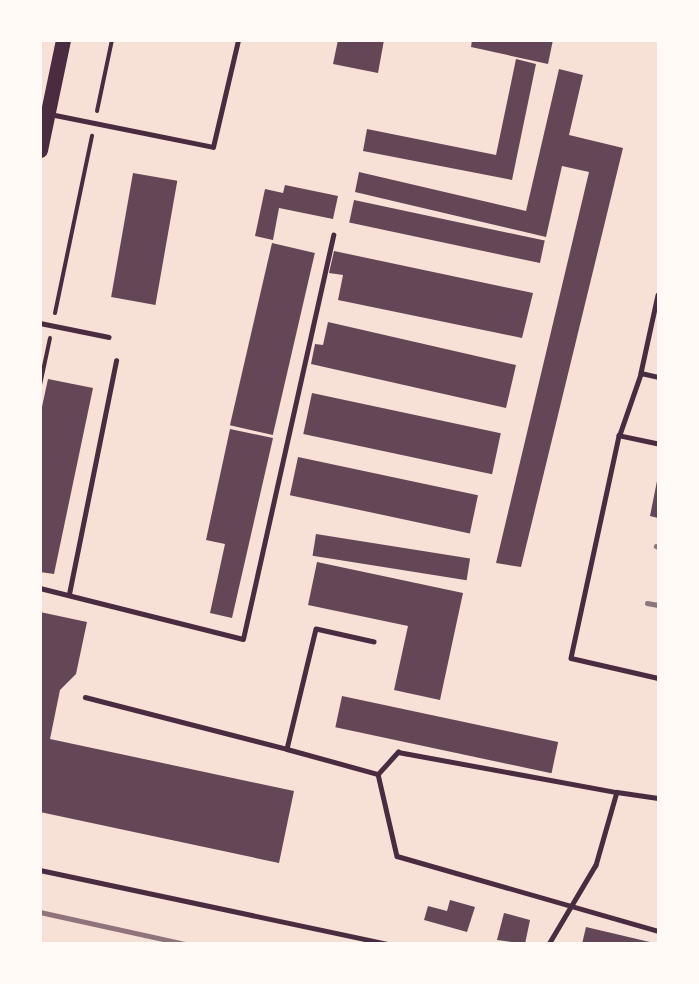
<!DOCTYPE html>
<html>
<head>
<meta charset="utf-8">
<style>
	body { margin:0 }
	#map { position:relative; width:699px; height:984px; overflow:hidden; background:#f7e1d7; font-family:Rubik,sans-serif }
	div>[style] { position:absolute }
	.building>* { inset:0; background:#644757; transform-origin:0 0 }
	.path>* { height:4px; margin:-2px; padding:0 2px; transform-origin:2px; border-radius:2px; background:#4a2c40 }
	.service>* { height:4.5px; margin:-2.25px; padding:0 2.25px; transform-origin:2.25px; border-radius:2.25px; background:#4a2c40 }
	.primary>* { height:15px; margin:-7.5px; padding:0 7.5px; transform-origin:7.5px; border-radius:7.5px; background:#4a2c40 }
	.rail>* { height:4.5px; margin:-2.25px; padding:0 2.25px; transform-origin:2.25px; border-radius:2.25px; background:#8f747c }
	span { translate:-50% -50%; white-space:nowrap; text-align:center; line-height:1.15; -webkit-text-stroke:6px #fffaf5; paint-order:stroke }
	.frame { position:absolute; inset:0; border:42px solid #fffaf5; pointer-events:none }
</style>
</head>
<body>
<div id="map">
	<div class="building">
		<div style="clip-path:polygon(338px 40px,384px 40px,378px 73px,333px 64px)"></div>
		<div style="clip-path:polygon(472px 40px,553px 40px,548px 64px,471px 47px)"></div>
		<div style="clip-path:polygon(516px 59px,536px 64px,512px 180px,363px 151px,367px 129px,496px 155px)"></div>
		<div style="clip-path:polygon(559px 69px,583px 75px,569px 135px,623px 148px,521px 567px,496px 563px,589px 172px,562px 166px,546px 237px,355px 192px,359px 172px,526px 211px)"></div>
		<div style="left:133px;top:173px;width:45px;height:126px;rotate:10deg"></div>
		<div style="clip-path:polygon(285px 185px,338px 196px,333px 219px,279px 208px,273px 240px,255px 236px,265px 189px,283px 193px)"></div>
		<div style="left:354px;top:200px;width:195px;height:23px;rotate:12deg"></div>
		<div style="left:272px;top:243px;width:44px;height:187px;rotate:13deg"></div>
		<div style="clip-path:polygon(334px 251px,533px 293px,522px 338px,338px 300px,343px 275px,329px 273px)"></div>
		<div style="clip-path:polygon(328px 322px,516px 365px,506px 408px,311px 364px,315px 344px,323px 345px)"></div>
		<div style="clip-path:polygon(48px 379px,93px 388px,54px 574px,40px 572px,40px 416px)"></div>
		<div style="left:312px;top:393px;width:193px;height:42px;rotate:12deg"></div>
		<div style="clip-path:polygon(230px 429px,273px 438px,232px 618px,210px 613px,225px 544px,206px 540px)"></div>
		<div style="left:298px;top:457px;width:184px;height:39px;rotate:12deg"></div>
		<div style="clip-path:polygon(657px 481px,658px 481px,658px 518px,650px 516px)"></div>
		<div style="left:316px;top:534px;width:156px;height:22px;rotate:9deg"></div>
		<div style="clip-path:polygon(317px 562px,463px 593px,440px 700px,394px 690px,408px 626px,308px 605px)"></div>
		<div style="clip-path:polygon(40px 612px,87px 622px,76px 674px,60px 690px,50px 739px,294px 791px,279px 863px,40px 812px)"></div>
		<div style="left:342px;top:696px;width:221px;height:32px;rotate:12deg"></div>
		<div style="clip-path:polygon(450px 900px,475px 907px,467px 932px,424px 920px,428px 906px,447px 911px)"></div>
		<div style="clip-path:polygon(504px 913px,530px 920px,525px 944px,497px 940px)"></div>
		<div style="clip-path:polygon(586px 927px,654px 943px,654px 944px,582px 944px)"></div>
	</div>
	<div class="path">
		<div style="left:97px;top:111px;width:73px;rotate:-78.1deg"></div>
		<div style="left:55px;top:313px;width:181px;rotate:-78.2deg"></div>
		<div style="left:40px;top:385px;width:48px;rotate:-78deg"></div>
	</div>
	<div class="service">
		<div style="left:50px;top:114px;width:166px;rotate:11.4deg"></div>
		<div style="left:213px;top:147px;width:110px;rotate:-76.8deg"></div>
		<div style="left:658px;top:295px;width:80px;rotate:102.3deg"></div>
		<div style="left:641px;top:373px;width:17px;rotate:13deg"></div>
		<div style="left:40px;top:323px;width:70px;rotate:11.5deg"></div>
		<div style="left:619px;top:436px;width:67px;rotate:-70.8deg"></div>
		<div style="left:658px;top:444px;width:40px;rotate:-168deg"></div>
		<div style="left:619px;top:436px;width:227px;rotate:102.2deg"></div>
		<div style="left:571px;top:658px;width:89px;rotate:12.9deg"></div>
		<div style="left:40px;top:588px;width:209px;rotate:14.1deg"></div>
		<div style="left:243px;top:639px;width:414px;rotate:-77.4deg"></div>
		<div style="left:69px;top:594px;width:238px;rotate:-78.6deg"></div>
		<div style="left:374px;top:642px;width:59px;rotate:-167.4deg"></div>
		<div style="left:316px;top:629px;width:123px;rotate:103.6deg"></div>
		<div style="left:287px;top:749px;width:94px;rotate:15.4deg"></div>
		<div style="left:378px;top:774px;width:30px;rotate:-48deg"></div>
		<div style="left:398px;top:752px;width:223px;rotate:10.4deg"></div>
		<div style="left:617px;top:792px;width:76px;rotate:106deg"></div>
		<div style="left:596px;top:865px;width:92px;rotate:120.7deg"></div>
		<div style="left:85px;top:697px;width:209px;rotate:14.4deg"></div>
		<div style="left:378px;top:774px;width:84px;rotate:77deg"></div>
		<div style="left:397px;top:856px;width:272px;rotate:16deg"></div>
		<div style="left:617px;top:792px;width:41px;rotate:8.3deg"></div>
		<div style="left:40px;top:870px;width:356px;rotate:12deg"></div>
	</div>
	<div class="primary">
		<div style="left:40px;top:150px;width:112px;rotate:-78.2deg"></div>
	</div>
	<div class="rail">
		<div style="left:656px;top:546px;width:2px;rotate:27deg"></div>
		<div style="left:647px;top:603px;width:11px;rotate:10deg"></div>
		<div style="left:40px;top:912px;width:148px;rotate:12.4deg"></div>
	</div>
	<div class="frame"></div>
</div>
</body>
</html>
